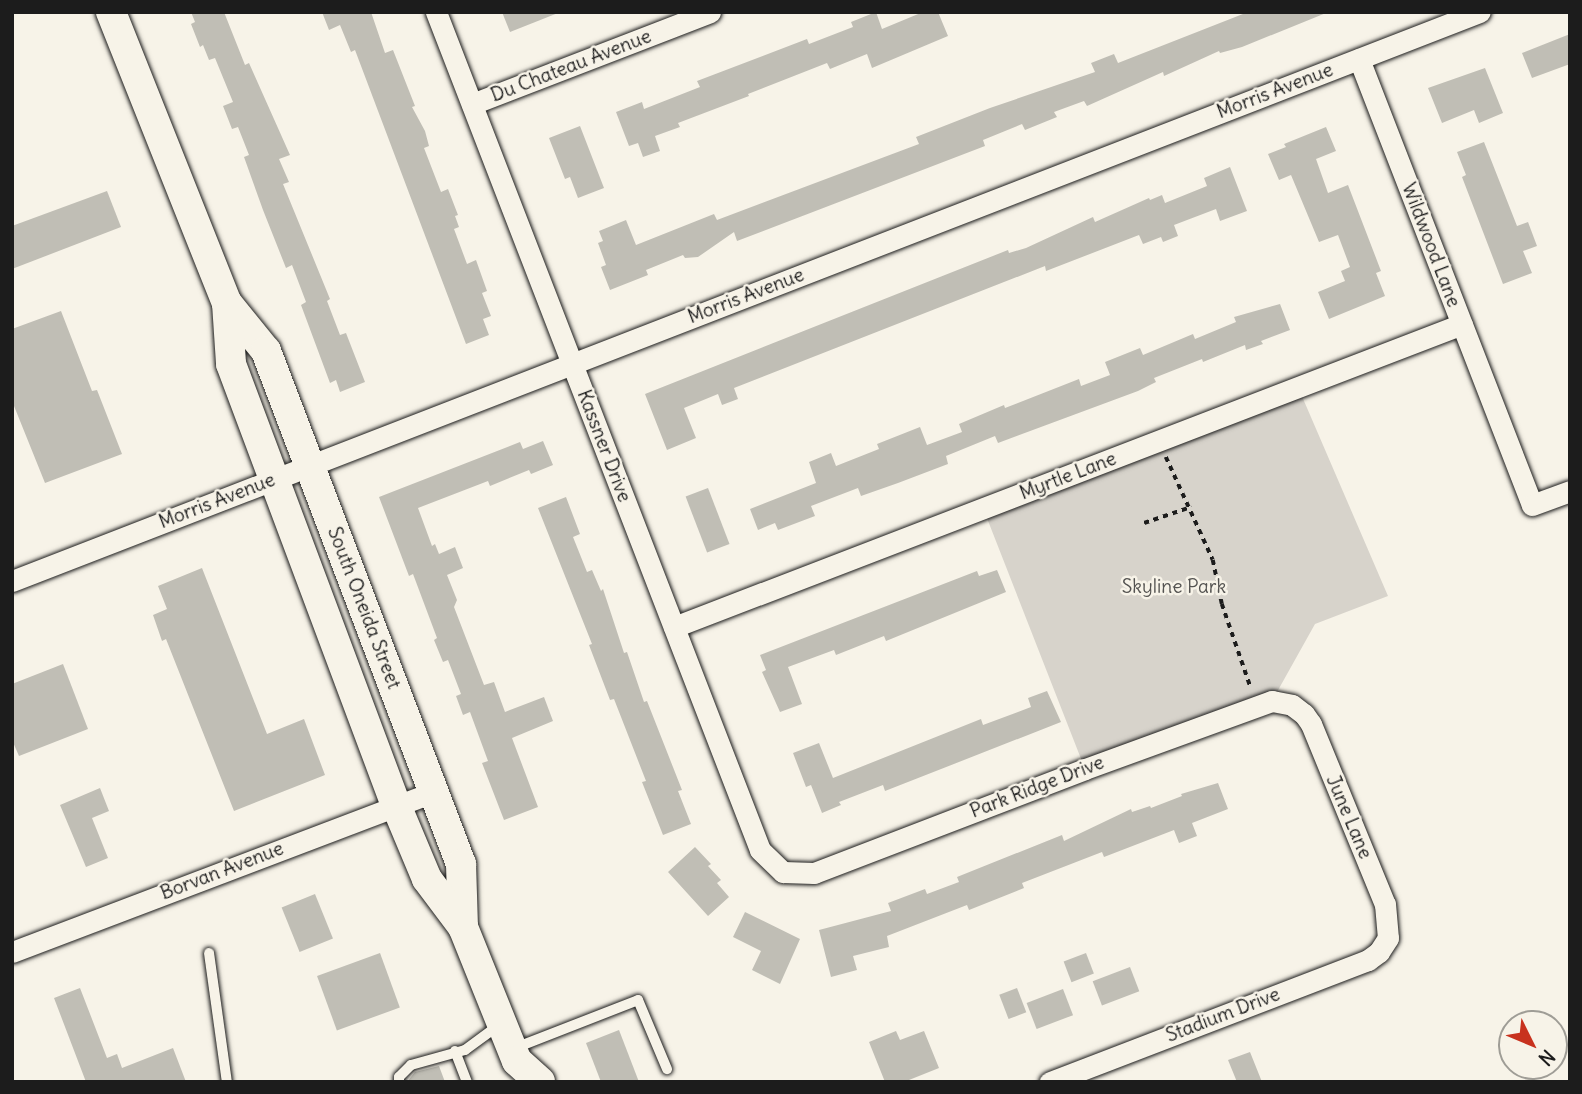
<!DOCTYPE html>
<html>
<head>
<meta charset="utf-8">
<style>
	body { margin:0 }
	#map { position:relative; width:1582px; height:1094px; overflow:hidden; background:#f7f3e8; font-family:Delius,sans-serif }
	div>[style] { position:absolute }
	.green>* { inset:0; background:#d7d3cb }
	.building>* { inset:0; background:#c0beb5; transform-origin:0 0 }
	.path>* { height:3.5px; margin-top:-1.75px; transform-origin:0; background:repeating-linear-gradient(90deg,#1c1c1c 0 5px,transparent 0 10px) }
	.roads { filter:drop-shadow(0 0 2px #1c1c1c) drop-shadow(0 0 2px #1c1c1c) }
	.lane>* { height:10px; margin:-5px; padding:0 5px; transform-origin:5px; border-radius:5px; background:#f7f3e8 }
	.street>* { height:21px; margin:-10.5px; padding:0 10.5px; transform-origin:10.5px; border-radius:10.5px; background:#f7f3e8 }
	.secondary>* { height:30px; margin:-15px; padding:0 15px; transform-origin:15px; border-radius:15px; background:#f7f3e8 }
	span { translate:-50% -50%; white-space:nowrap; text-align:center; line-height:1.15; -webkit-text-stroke:5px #f7f3e8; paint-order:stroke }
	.street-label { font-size:19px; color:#1c1c1c }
	.park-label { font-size:19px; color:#545351 }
	.frame { position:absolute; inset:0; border:14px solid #1c1c1c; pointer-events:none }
	.north { position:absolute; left:1498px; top:1010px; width:70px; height:70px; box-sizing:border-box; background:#f7f3e8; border:2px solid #9f9d96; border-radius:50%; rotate:133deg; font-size:19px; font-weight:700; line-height:28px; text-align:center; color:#1c1c1c }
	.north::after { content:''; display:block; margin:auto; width:24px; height:32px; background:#c8321e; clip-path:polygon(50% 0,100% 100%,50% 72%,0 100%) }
</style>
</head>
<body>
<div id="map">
	<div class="green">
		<div style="clip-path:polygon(1298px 387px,1388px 596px,1315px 624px,1272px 701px,1085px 769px,983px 508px)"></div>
	</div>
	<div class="building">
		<div style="clip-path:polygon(191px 12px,224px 12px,245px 65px,249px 63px,290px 155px,279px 159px,289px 182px,283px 184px,330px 299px,327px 301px,340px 335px,346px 333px,365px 382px,340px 392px,336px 380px,330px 383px,301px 305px,306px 302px,292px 265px,286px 268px,263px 210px,244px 157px,249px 155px,238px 127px,232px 129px,223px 106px,233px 102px,215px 58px,209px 60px,203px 45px,200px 47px,191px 24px,195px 22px)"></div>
		<div style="clip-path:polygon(322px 12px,371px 12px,385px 53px,393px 50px,415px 106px,412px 107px,425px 131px,429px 146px,424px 148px,441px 192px,448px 189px,458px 215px,455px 216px,459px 227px,454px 229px,467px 264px,476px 260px,487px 291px,482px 293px,491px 316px,483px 319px,489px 335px,466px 344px,355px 50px,351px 52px,340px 25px,329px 30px)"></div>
		<div style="clip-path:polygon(502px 12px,557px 12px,558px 13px,510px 32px)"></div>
		<div style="clip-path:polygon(876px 12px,882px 29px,923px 12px,938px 12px,948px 36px,872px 68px,867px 54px,830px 69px,827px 63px,748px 94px,749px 96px,678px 123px,680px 127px,655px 136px,660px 151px,643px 157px,638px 143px,629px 146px,616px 112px,642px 102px,644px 109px,700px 87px,697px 81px,807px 39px,809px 44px,853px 27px,851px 22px)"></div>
		<div style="clip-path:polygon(1248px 12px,1326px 13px,1242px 47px,1220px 53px,1219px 51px,1164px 76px,1163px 72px,1087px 106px,1084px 101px,1054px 112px,1057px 117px,1025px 130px,1022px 124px,983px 140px,985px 146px,737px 241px,734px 232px,698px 257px,685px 258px,683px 255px,646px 270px,648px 275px,610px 290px,601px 267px,606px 265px,598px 243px,603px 241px,599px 231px,626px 220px,636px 245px,714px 214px,717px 220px,919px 144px,916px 137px,990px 108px,1095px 72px,1091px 63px,1114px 54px,1118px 63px)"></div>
		<div style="clip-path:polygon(1570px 34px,1570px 64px,1532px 78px,1522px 53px)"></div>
		<div style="clip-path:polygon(1485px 68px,1503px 113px,1479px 123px,1474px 110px,1442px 123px,1428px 88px)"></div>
		<div style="clip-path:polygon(580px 126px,604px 188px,578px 198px,570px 177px,565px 179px,549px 138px)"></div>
		<div style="clip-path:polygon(1326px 127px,1336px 151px,1316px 159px,1328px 193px,1348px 185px,1381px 271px,1376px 273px,1385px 296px,1329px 319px,1318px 292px,1345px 281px,1341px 271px,1350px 267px,1338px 235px,1319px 242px,1291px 175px,1279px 180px,1268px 154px,1286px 147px,1284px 144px)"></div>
		<div style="clip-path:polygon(1484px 142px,1517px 226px,1528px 222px,1537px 246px,1523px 251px,1532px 273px,1503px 284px,1462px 177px,1466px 175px,1457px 152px)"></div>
		<div style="clip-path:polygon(1230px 167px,1247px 211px,1220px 221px,1216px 209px,1174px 225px,1178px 236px,1163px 242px,1161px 237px,1143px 244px,1139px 235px,1046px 271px,1045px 266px,734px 388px,738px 399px,722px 405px,718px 394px,684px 408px,696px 438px,667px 450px,645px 394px,1008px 250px,1009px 253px,1026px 248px,1093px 217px,1095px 222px,1149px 198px,1150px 200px,1162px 195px,1165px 203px,1207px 186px,1204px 178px)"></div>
		<div style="clip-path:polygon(107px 191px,121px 227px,12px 269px,12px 226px)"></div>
		<div style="clip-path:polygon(1280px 304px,1290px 330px,1261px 341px,1263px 344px,1246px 350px,1245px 345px,1203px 362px,1202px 359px,1154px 378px,1156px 382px,1138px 391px,998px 443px,995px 436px,946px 456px,948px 464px,898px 483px,861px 496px,858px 488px,811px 506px,815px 516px,778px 530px,775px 523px,758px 530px,750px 509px,816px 483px,809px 462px,831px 453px,836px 466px,879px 449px,877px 444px,920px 427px,927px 445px,962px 432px,959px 424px,1004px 405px,1005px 408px,1079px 379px,1081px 386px,1110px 375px,1105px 362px,1140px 348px,1143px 355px,1193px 334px,1195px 339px,1236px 322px,1234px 317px)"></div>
		<div style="clip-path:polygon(61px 311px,92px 391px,97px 390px,122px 454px,45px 483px,12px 401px,12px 329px)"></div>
		<div style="clip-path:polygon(543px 441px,553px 465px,531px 474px,529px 470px,490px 486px,488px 481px,418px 508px,432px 546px,435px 544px,439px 554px,455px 547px,463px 568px,447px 575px,457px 600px,454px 607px,484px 685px,494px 682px,505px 712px,544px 697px,553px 721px,512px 738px,538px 807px,504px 820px,482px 763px,488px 761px,470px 712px,463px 715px,456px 696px,461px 694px,448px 660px,443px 662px,434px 640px,437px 638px,413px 574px,409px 576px,379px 497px,520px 442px,523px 449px)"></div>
		<div style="left:708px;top:488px;width:60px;height:24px;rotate:69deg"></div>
		<div style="clip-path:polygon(566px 497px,580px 534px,573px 537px,587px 572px,592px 570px,601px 591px,603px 589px,624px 653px,627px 652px,644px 702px,647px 701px,682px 790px,678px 791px,691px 824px,663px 835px,642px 782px,646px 781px,614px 699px,610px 700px,589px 645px,592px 644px,538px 508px)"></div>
		<div style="clip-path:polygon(202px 568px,267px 734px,304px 719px,325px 775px,234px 811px,166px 639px,162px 641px,153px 615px,167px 609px,158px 586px)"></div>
		<div style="clip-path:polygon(997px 570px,1006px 592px,886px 641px,884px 636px,836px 655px,834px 650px,788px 667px,802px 704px,780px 712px,762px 672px,766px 670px,760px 655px,977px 571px,979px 576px)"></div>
		<div style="clip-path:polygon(63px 664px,88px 729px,19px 756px,12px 740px,12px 684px)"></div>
		<div style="clip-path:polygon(1047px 691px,1061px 722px,885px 791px,883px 785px,839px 802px,841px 805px,822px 813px,811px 785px,806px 787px,793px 753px,819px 743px,833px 778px,981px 719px,983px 725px,1031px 707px,1028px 698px)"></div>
		<div style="clip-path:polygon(1218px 783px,1228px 809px,1192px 823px,1197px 836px,1179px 843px,1174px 830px,1104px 857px,1102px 852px,1022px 883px,1024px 888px,969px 910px,967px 905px,887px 936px,889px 947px,853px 956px,857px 970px,831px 977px,819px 930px,891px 911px,888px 903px,925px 889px,927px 894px,959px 882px,957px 877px,1062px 835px,1064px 841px,1131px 809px,1132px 812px,1150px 806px,1151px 808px,1182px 796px,1181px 794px)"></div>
		<div style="clip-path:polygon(100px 788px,109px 811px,92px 818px,108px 858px,86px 867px,60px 805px)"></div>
		<div style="clip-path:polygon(695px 847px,711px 864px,708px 866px,721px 880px,717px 883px,729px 897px,708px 916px,668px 872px)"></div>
		<div style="left:315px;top:894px;width:48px;height:36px;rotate:68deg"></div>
		<div style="clip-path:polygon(745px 912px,800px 939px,780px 984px,752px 970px,761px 951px,733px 937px)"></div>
		<div style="left:380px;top:953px;width:58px;height:67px;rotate:70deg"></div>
		<div style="left:1086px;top:953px;width:22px;height:24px;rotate:69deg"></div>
		<div style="left:1130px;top:967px;width:26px;height:40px;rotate:69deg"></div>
		<div style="clip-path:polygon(80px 988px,107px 1058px,117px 1054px,122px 1068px,173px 1048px,186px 1082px,86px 1082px,54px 998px)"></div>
		<div style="left:1017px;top:988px;width:26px;height:19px;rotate:69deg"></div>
		<div style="left:1063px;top:989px;width:28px;height:39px;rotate:69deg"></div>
		<div style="clip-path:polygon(619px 1030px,639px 1082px,601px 1082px,586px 1043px)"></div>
		<div style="clip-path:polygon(896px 1031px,900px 1040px,924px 1031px,939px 1068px,904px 1082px,885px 1082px,869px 1042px)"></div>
		<div style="clip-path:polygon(1250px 1052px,1262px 1082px,1237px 1082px,1228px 1060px)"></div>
		<div style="clip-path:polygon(439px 1066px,445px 1082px,407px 1082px,415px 1072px)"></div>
	</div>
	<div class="path">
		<div style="left:1166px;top:457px;width:113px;rotate:65.5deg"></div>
		<div style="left:1213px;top:560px;width:45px;rotate:78.4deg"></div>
		<div style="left:1222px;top:604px;width:89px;rotate:71deg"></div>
		<div style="left:1144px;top:523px;width:50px;rotate:-18.8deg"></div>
	</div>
	<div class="roads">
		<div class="lane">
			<div style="left:209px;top:953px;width:130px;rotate:82.1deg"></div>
			<div style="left:515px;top:1048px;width:132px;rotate:-21.3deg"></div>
			<div style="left:638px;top:1000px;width:75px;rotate:67.2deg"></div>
			<div style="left:455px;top:1051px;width:33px;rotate:69deg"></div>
			<div style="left:399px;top:1082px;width:5px;rotate:-90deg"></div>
			<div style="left:399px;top:1077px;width:17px;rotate:-45deg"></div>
			<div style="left:411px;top:1065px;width:56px;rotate:-15.5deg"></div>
			<div style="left:465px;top:1050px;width:42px;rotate:-36.3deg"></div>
		</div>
		<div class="street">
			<div style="left:436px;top:12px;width:898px;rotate:68.86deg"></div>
			<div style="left:760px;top:850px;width:32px;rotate:44deg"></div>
			<div style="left:783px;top:872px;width:31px;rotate:2deg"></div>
			<div style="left:814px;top:873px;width:290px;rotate:-21deg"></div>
			<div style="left:1085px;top:769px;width:199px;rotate:-20deg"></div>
			<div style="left:1272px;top:701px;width:20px;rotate:11deg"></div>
			<div style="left:1292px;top:705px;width:15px;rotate:37deg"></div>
			<div style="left:1304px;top:714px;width:12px;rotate:55deg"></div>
			<div style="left:1311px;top:724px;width:195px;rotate:67.7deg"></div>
			<div style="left:1385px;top:904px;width:34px;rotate:85deg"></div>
			<div style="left:1388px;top:938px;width:17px;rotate:123deg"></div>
			<div style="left:1379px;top:952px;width:14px;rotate:144deg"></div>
			<div style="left:1368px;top:960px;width:341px;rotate:159deg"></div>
			<div style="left:1359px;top:59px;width:478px;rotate:68.8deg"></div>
			<div style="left:1532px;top:505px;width:40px;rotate:-20.2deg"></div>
			<div style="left:472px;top:104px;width:255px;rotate:-21.1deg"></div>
			<div style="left:12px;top:581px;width:1574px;rotate:-21.19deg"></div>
			<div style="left:674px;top:627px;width:844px;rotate:-21.03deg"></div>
			<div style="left:12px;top:952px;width:450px;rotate:-20.8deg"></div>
		</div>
		<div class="secondary">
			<div style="left:111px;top:12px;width:313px;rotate:68.3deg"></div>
			<div style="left:227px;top:303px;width:62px;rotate:50.9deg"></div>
			<div style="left:266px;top:351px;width:549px;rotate:69.19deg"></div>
			<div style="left:461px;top:864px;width:63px;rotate:88.2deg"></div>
			<div style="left:227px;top:303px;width:61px;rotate:86.2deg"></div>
			<div style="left:231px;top:364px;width:471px;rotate:69.5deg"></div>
			<div style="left:396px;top:805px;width:80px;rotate:67.3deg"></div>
			<div style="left:427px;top:879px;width:60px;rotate:53.1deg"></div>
			<div style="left:463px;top:927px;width:144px;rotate:68.1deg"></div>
			<div style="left:517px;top:1061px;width:31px;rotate:42deg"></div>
		</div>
	</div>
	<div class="street-label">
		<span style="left:571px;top:66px;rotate:-21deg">Du Chateau Avenue</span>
		<span style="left:1275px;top:91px;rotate:-21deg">Morris Avenue</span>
		<span style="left:1431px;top:245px;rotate:69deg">Wildwood Lane</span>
		<span style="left:746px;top:296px;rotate:-21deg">Morris Avenue</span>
		<span style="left:604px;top:446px;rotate:69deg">Kassner Drive</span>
		<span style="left:1068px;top:476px;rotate:-21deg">Myrtle Lane</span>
		<span style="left:217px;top:501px;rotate:-21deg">Morris Avenue</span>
		<span style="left:364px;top:608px;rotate:69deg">South Oneida Street</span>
		<span style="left:1037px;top:787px;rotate:-21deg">Park Ridge Drive</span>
		<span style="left:1349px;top:817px;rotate:67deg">June Lane</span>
		<span style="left:222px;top:871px;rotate:-21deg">Borvan Avenue</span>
		<span style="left:1223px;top:1015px;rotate:-21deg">Stadium Drive</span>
	</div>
	<div class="park-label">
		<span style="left:1174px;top:587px">Skyline Park</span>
	</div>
	<div class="frame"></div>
	<div class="north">N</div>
</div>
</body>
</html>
